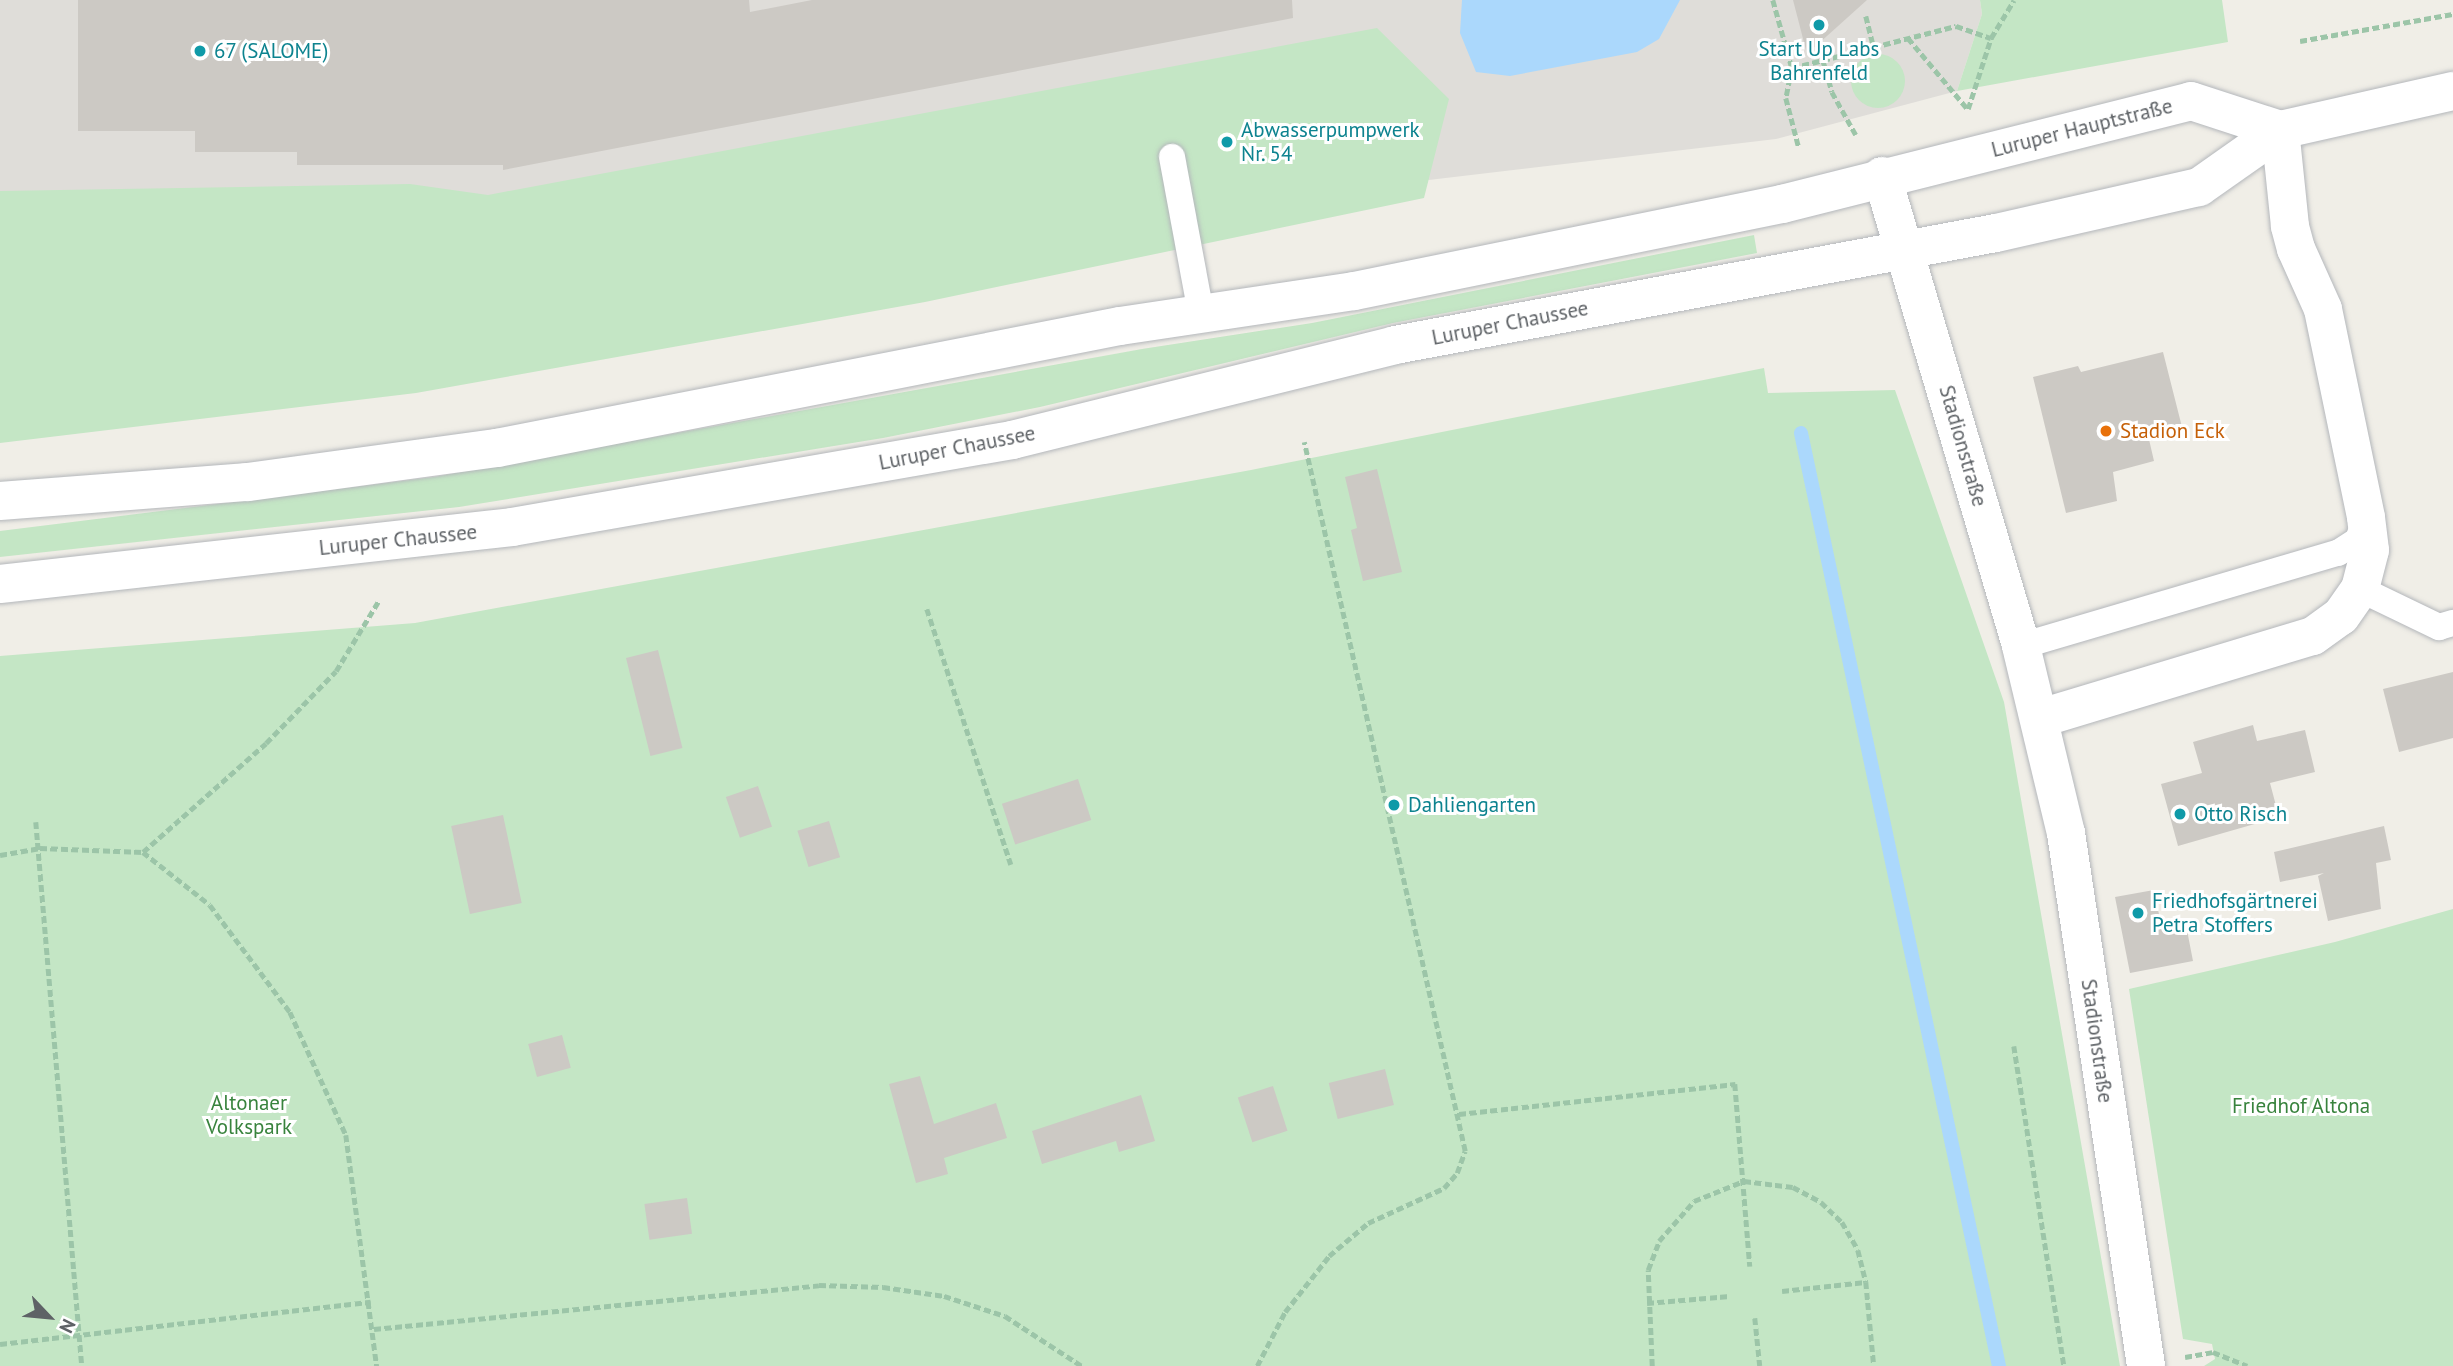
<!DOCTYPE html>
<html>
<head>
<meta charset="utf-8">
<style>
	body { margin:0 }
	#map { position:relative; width:2453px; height:1366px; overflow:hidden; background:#f0eee7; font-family:"PT Sans",sans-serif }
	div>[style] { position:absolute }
	.industrial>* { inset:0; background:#dfddd9 }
	.green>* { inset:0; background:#c4e6c5 }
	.round { border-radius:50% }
	.water>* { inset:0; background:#abd8fc }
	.stream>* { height:14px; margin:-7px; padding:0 7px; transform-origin:7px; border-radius:7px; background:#abd8fc }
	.building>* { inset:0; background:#ccc9c4; transform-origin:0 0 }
	.path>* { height:4.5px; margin-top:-2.25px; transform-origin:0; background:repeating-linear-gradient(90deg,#9cc5a8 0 7px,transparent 0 10.5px) }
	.roads { filter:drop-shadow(0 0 2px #b4b7bb) drop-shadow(0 0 2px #b4b7bb) }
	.service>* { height:26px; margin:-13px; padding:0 13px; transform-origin:13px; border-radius:13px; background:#fff }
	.minor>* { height:38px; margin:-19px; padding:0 19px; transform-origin:19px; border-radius:19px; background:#fff }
	.tertiary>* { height:38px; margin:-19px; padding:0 19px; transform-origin:19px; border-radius:19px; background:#fff }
	.secondary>* { height:38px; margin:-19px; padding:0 19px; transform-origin:19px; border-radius:19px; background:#fff }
	.dots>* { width:19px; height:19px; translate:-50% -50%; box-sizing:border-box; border:4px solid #fff; border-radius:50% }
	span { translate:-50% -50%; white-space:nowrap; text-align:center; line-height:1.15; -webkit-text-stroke:6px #fff; paint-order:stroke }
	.culture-label { font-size:21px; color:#0d838f }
	.left { translate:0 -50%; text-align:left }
	.street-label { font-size:21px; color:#5e6266 }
	.food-label { font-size:21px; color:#c56008 }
	.park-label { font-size:21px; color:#38833d }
	.north { position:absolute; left:14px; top:1282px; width:70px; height:70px; -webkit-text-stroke:5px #fff; paint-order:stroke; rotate:116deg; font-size:19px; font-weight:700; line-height:28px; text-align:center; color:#5e6266 }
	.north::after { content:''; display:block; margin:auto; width:24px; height:32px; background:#5e6266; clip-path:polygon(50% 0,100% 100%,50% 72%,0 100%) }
</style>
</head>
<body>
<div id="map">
	<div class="industrial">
		<div style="clip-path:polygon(0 0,1980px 0,1982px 14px,1957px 91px,1776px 139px,1182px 209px,0 367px)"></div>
	</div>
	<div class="green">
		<div style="clip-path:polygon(1980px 0,2222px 0,2228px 42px,1957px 91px,1982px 14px)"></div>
		<div style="clip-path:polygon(1377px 28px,1449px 99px,1424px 198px,925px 302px,416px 393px,0 443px,0 191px,410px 184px,488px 195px)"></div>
		<div class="round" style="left:1851px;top:54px;width:54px;height:54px"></div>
		<div style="clip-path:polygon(1754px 235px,1757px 253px,1393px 323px,1040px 407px,883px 438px,459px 507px,0 557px,0 531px,434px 477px,1142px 349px,1312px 323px)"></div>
		<div style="clip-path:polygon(1764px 368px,1768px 393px,1895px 390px,2004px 702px,2120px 1366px,0 1366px,0 656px,415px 623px,1251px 470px)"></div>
		<div style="clip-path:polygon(2453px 909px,2453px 1366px,2204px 1366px,2215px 1359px,2212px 1344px,2183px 1339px,2129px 989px,2335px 942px)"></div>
	</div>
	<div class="water">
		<div style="clip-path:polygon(1462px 0,1680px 0,1659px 39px,1637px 52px,1510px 76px,1476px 72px,1460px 33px)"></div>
	</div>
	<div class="stream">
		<div style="left:1801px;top:433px;width:954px;rotate:78.02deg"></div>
	</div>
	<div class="building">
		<div style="clip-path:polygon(78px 0,749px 0,750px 12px,812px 0,1292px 0,1293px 18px,503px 170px,503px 165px,297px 165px,297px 152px,195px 152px,195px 131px,78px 131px)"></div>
		<div style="clip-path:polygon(1793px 0,1867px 0,1807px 54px)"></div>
		<div style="clip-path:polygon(2163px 352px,2182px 427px,2148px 435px,2154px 461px,2113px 472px,2117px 501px,2066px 513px,2033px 377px,2078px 366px,2081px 372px)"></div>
		<div style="clip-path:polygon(1377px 469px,1402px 572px,1363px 581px,1351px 530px,1357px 528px,1345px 477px)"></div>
		<div style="left:658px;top:650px;width:101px;height:33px;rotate:76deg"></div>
		<div style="clip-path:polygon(2453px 672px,2453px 738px,2399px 752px,2383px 689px)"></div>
		<div style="clip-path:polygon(2253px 725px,2257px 741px,2305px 730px,2315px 772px,2270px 783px,2279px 817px,2178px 846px,2161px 784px,2202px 773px,2193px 742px)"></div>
		<div style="left:1078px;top:779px;width:43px;height:80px;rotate:72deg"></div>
		<div style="left:758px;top:786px;width:43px;height:34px;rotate:71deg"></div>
		<div style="left:503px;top:815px;width:90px;height:53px;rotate:78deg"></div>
		<div style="left:829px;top:821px;width:38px;height:33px;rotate:73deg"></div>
		<div style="clip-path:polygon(2384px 826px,2391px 860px,2376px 863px,2381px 909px,2328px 921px,2318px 876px,2324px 873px,2280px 882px,2274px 852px)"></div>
		<div style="clip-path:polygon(2154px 890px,2162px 929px,2186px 925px,2193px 961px,2130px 973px,2115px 897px)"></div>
		<div style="left:562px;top:1035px;width:34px;height:35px;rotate:75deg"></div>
		<div style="left:1385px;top:1069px;width:37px;height:58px;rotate:76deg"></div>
		<div style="clip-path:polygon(920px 1076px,934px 1124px,996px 1103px,1007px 1138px,944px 1158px,948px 1174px,916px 1183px,889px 1084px)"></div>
		<div style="left:1273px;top:1086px;width:47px;height:37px;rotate:72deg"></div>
		<div style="clip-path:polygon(1141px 1095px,1155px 1141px,1119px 1152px,1116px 1141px,1042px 1164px,1032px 1131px)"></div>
		<div style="left:687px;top:1198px;width:36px;height:43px;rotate:82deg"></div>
	</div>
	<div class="path">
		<div style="left:1773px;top:0;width:71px;rotate:74.4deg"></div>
		<div style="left:1792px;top:68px;width:31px;rotate:101deg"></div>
		<div style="left:1786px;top:98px;width:52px;rotate:75.4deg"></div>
		<div style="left:1866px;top:16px;width:32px;rotate:76deg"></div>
		<div style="left:1908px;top:38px;width:92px;rotate:49.9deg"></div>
		<div style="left:2300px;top:41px;width:155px;rotate:-10deg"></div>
		<div style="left:1823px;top:60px;width:33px;rotate:74deg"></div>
		<div style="left:1832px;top:92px;width:49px;rotate:60.8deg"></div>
		<div style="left:1792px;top:68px;width:169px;rotate:-14.4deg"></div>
		<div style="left:1956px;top:26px;width:37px;rotate:19deg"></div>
		<div style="left:1968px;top:109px;width:75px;rotate:-72.1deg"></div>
		<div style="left:1991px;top:38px;width:44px;rotate:-58.8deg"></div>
		<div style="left:927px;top:609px;width:269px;rotate:71.8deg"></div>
		<div style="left:36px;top:822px;width:546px;rotate:85.17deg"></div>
		<div style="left:143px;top:852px;width:85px;rotate:38.3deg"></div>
		<div style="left:210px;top:905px;width:134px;rotate:53.2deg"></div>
		<div style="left:290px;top:1012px;width:135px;rotate:65.5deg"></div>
		<div style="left:346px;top:1135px;width:233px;rotate:82.4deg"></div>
		<div style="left:0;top:855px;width:41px;rotate:-9.9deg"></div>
		<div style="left:40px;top:848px;width:103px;rotate:2.2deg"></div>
		<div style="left:143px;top:852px;width:164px;rotate:-41.5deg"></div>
		<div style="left:266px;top:743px;width:100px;rotate:-45.8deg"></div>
		<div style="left:336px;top:671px;width:81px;rotate:-58.7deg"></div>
		<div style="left:2014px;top:1046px;width:324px;rotate:81.1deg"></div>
		<div style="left:1459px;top:1114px;width:278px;rotate:-6.2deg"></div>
		<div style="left:1735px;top:1084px;width:183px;rotate:85.3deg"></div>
		<div style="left:1782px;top:1291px;width:84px;rotate:-6.1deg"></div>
		<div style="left:1647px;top:1303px;width:83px;rotate:-4.8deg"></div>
		<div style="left:1755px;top:1318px;width:48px;rotate:84.1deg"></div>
		<div style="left:374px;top:1329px;width:447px;rotate:-5.6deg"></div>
		<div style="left:819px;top:1285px;width:64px;rotate:1.8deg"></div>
		<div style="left:883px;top:1287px;width:62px;rotate:8.4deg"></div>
		<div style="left:944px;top:1296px;width:64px;rotate:18.2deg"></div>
		<div style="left:1005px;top:1316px;width:92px;rotate:33deg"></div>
		<div style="left:0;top:1344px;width:373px;rotate:-6.5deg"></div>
		<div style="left:2185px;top:1357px;width:28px;rotate:-10deg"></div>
		<div style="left:2213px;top:1352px;width:37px;rotate:22deg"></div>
		<div style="left:1257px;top:1366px;width:61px;rotate:-62.6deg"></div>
		<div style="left:1285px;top:1312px;width:71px;rotate:-51.8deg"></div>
		<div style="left:1329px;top:1256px;width:51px;rotate:-40.2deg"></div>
		<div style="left:1368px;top:1223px;width:84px;rotate:-24.7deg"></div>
		<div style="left:1444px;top:1188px;width:20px;rotate:-49deg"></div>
		<div style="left:1457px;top:1173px;width:23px;rotate:-70deg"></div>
		<div style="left:1465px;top:1151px;width:727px;rotate:-102.79deg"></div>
		<div style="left:1652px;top:1366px;width:96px;rotate:-92.4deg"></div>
		<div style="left:1648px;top:1270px;width:31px;rotate:-69deg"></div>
		<div style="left:1659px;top:1241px;width:53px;rotate:-48.8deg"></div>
		<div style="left:1694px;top:1201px;width:54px;rotate:-21.8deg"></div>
		<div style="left:1744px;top:1181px;width:49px;rotate:7deg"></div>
		<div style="left:1793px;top:1187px;width:32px;rotate:28deg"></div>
		<div style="left:1821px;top:1202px;width:29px;rotate:44deg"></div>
		<div style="left:1842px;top:1222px;width:32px;rotate:60deg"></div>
		<div style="left:1858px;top:1250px;width:33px;rotate:76deg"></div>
		<div style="left:1866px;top:1282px;width:84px;rotate:84.6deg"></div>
	</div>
	<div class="roads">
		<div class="service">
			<div style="left:1172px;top:157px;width:160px;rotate:79.5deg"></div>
			<div style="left:2360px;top:589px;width:88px;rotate:25.7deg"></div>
			<div style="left:2439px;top:627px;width:15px;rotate:-16deg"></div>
			<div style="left:2021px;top:646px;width:330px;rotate:-16.4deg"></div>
			<div style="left:2338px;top:553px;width:24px;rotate:-33deg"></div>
			<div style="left:2358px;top:540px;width:24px;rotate:-71deg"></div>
		</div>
		<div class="minor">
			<div style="left:2041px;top:718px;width:284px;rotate:-16.8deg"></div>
			<div style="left:2313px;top:636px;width:34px;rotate:-36deg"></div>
			<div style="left:2341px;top:616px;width:33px;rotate:-55deg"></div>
			<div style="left:2360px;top:589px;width:40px;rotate:-75.6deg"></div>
			<div style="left:2370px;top:550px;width:33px;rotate:-97deg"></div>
			<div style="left:2366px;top:517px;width:212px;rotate:-101.7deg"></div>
			<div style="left:2323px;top:309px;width:66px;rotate:-114.2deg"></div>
			<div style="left:2296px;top:249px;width:24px;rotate:-105deg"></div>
			<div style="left:2290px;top:226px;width:97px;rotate:-95.9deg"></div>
		</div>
		<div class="tertiary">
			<div style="left:1882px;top:176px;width:490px;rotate:73.5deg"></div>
			<div style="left:2021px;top:646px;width:192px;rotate:76.5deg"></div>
			<div style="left:2066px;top:833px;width:539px;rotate:81.46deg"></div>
		</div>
		<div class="secondary">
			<div style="left:0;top:501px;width:249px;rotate:-4.4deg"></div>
			<div style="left:248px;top:482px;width:251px;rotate:-7.8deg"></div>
			<div style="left:497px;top:448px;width:635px;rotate:-11.08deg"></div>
			<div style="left:1120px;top:326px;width:237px;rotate:-8.5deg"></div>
			<div style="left:1354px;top:291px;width:437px;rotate:-11.5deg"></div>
			<div style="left:1782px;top:204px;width:422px;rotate:-14.1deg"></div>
			<div style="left:2191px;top:101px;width:94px;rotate:18deg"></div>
			<div style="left:0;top:584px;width:515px;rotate:-6.35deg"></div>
			<div style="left:512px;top:527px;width:508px;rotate:-9.87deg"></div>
			<div style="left:1012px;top:440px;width:395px;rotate:-13.9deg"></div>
			<div style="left:1395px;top:345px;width:611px;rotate:-10.56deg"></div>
			<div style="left:1996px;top:233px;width:208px;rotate:-12.8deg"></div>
			<div style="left:2199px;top:187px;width:99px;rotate:-35.1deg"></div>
			<div style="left:2280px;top:130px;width:177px;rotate:-12.7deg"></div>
		</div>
	</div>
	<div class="dots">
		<div style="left:1819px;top:25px;background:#0f9aa8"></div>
		<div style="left:200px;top:51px;background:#0f9aa8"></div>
		<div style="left:1227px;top:142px;background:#0f9aa8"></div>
		<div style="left:2106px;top:431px;background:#e8710a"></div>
		<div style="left:1394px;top:805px;background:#0f9aa8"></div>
		<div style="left:2180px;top:814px;background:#0f9aa8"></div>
		<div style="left:2138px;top:913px;background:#0f9aa8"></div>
	</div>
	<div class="culture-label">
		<span style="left:1819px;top:61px">Start Up Labs<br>Bahrenfeld</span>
		<span class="left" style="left:214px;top:51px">67 (SALOME)</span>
		<span class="left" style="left:1241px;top:142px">Abwasserpumpwerk<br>Nr. 54</span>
		<span class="left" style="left:1408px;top:805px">Dahliengarten</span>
		<span class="left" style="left:2194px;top:814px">Otto Risch</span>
		<span class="left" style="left:2152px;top:913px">Friedhofsgärtnerei<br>Petra Stoffers</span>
	</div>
	<div class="street-label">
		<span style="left:2082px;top:128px;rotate:-14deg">Luruper Hauptstraße</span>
		<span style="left:1510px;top:323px;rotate:-11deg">Luruper Chaussee</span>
		<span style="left:1963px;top:446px;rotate:74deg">Stadionstraße</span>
		<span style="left:957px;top:448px;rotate:-11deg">Luruper Chaussee</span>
		<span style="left:398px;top:540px;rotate:-6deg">Luruper Chaussee</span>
		<span style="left:2097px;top:1041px;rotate:82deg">Stadionstraße</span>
	</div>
	<div class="food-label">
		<span class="left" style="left:2120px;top:431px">Stadion Eck</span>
	</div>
	<div class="park-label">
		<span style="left:249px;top:1115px">Altonaer<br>Volkspark</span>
		<span style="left:2301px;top:1106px">Friedhof Altona</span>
	</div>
	<div class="north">N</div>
</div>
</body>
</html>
